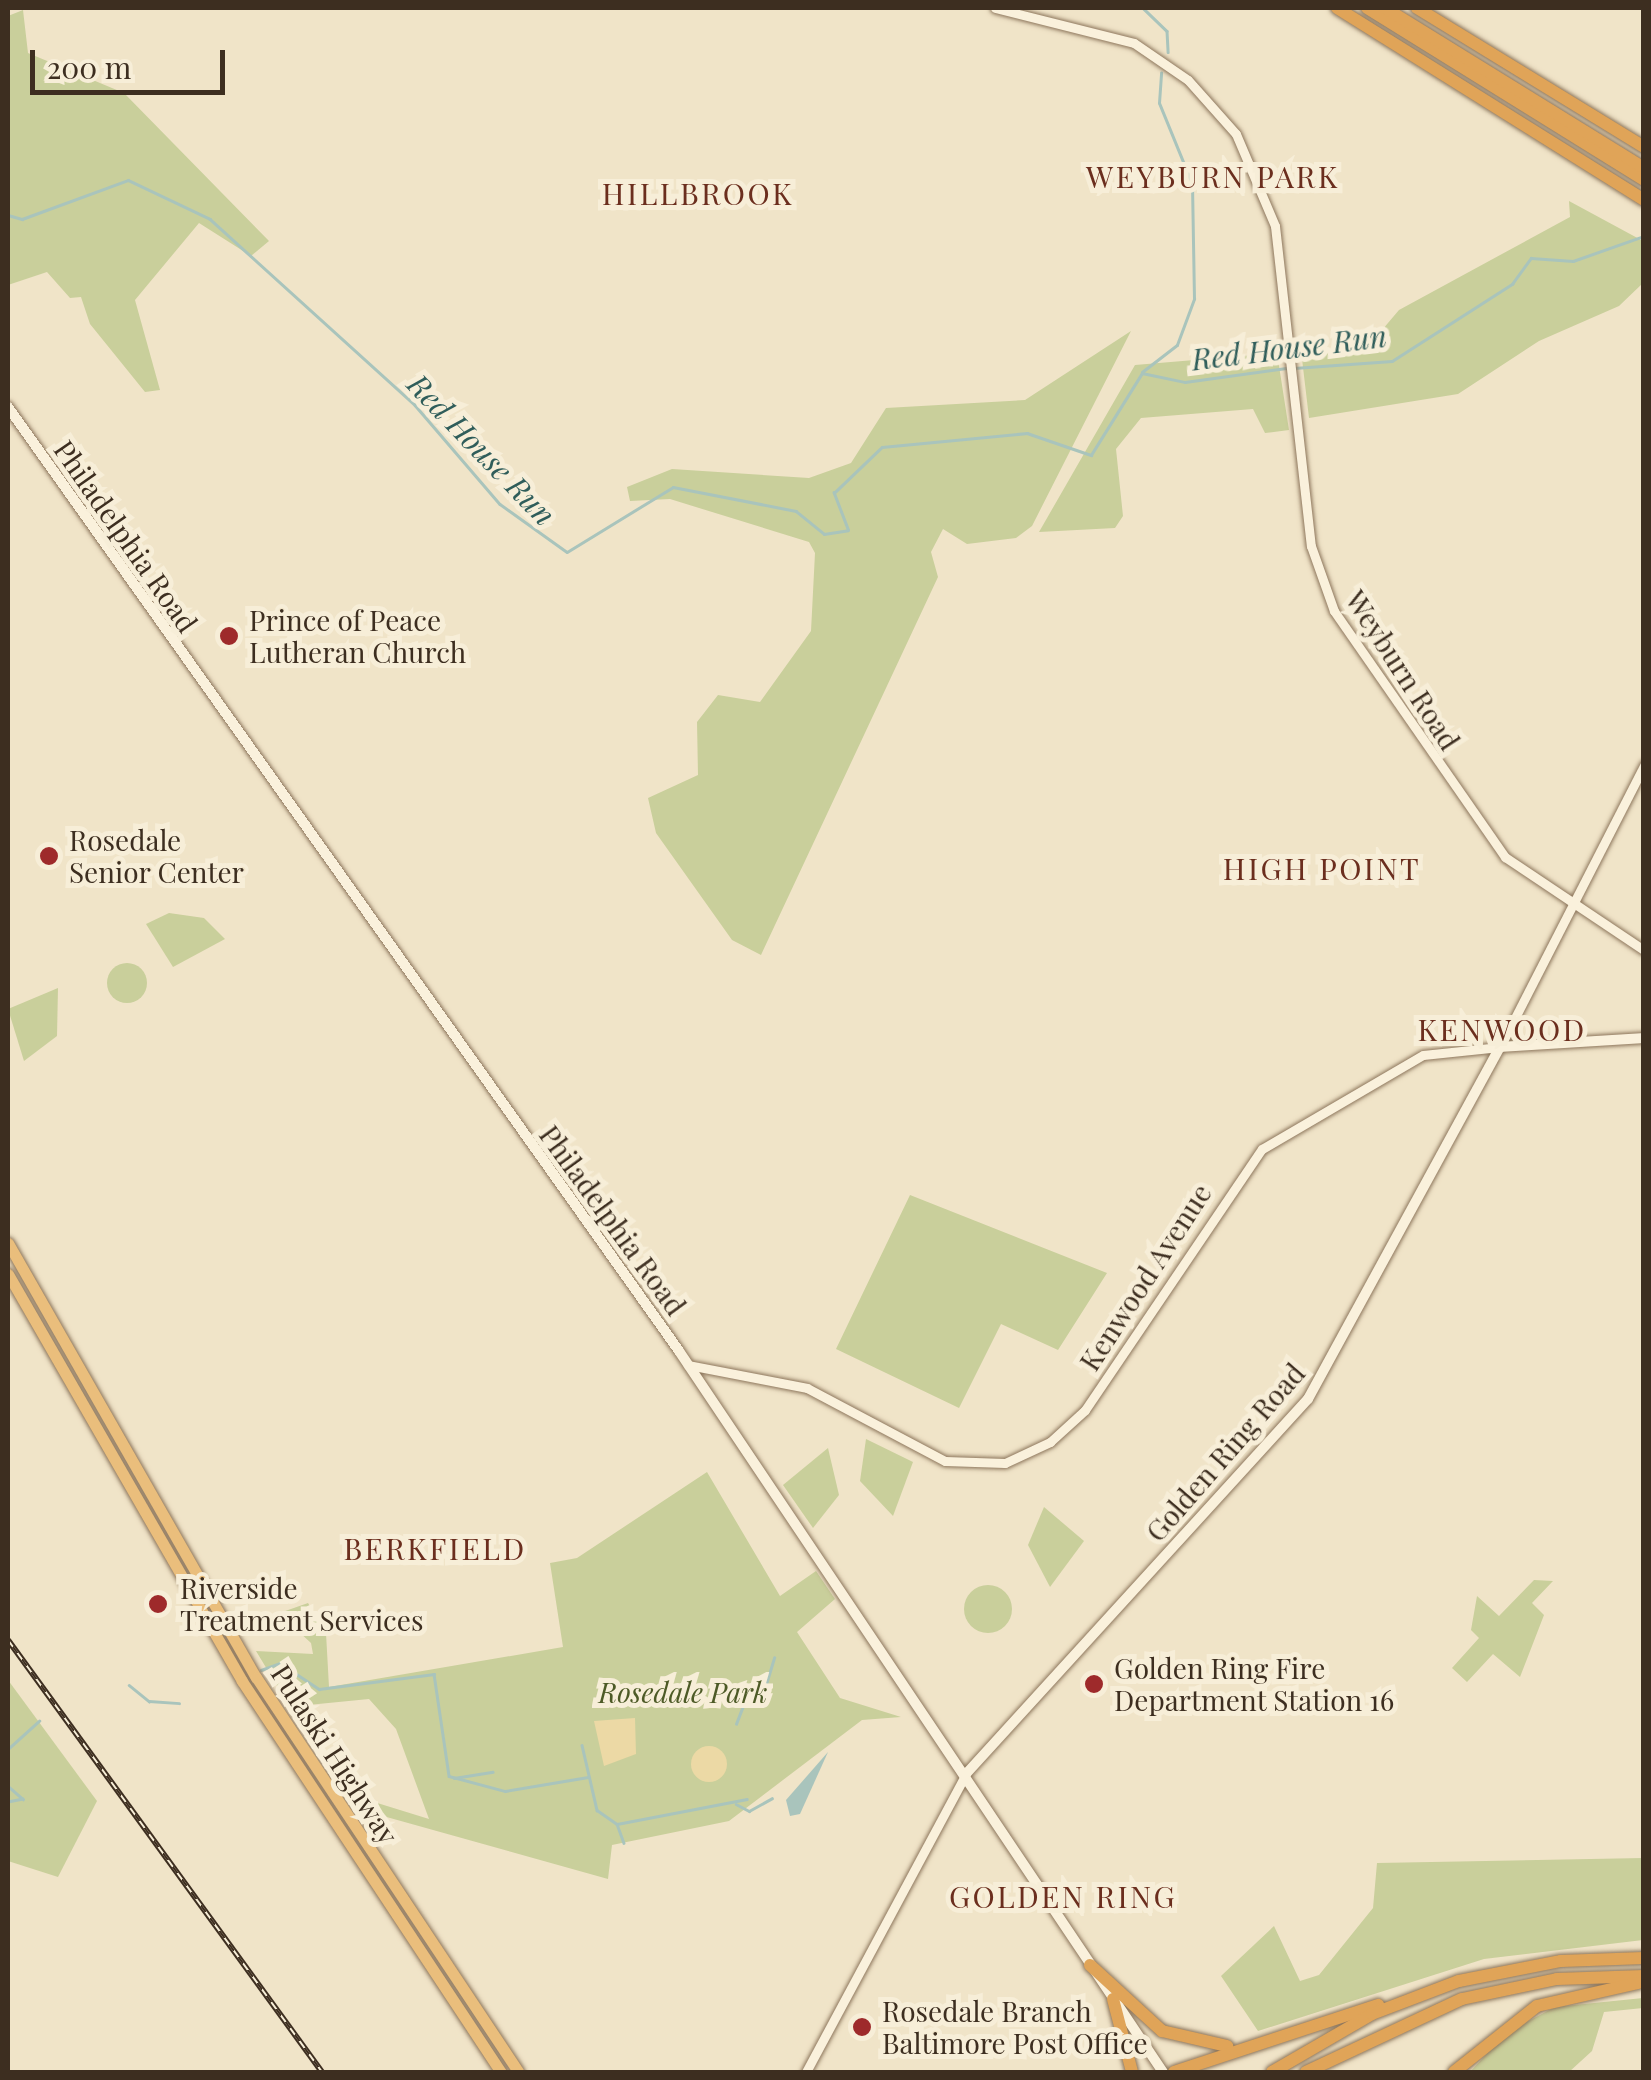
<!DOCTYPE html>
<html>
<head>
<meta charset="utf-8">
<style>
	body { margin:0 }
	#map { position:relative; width:1651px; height:2080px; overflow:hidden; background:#f0e4c8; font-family:"Playfair Display",serif }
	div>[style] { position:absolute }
	.green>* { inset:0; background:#c9cf9b }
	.round { border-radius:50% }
	.sand>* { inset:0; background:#ecd9a5 }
	.water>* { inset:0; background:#a9c4bc }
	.stream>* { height:2.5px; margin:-1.25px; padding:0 1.25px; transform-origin:1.25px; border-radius:1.25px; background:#a9c4bc }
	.roads { filter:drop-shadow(0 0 2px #8d765c) drop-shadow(0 0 2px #8d765c) }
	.tertiary>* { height:9px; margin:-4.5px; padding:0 4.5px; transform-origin:4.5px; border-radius:4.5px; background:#faf1dc }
	.secondary>* { height:10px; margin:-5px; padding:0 5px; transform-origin:5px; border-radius:5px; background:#faf1dc }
	.trunk>* { height:11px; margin:-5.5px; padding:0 5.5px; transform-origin:5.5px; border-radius:5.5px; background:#eabe7c }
	.motorway>* { height:12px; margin:-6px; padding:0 6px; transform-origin:6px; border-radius:6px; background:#e0a458 }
	.rail>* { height:6px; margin-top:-3px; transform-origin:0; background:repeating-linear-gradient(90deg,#f7eed8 0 8px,#3d2e20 0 16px); box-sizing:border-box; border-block:2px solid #3d2e20 }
	.dots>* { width:28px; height:28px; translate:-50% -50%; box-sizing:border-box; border:5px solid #f7eed8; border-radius:50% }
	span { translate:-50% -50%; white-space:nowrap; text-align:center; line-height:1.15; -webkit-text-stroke:10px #f7eed8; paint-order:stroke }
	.street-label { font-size:28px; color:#3d2e20 }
	.poi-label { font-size:28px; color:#3d2e20 }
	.left { translate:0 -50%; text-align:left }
	.park-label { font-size:28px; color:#4d5a26; font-style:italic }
	.neighbourhood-label { font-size:30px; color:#6b2e1e; letter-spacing:2.5px }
	.water-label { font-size:30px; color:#2f5d5a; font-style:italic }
	.frame { position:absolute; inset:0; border:10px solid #3d2e20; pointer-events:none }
	.scale { position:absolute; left:30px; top:50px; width:195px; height:45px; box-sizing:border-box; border:5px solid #3d2e20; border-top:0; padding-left:12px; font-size:30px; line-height:35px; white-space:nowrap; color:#3d2e20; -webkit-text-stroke:8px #f7eed8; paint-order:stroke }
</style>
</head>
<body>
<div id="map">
	<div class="green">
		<div style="clip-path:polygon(23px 10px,28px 53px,124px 93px,269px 241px,251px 256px,199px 223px,135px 300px,160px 390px,145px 392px,90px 324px,81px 297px,70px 298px,47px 272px,8px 285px,8px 16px)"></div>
		<div style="clip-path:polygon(1569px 201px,1643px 241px,1643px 283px,1619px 306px,1539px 341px,1458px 394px,1309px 418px,1302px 359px,1371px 343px,1399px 310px,1570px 217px)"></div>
		<div style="clip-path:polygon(1131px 331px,1032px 526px,1016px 538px,967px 544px,943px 529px,931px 552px,938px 577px,761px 955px,732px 940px,656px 833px,648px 798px,698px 775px,697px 722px,718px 695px,760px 702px,811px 631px,815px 553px,809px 542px,670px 499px,630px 501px,627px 487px,672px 469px,809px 478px,851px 463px,886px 408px,1025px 400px)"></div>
		<div style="clip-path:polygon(1277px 353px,1289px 430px,1265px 433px,1253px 409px,1141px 418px,1116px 449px,1123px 516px,1115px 528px,1039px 532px,1135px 365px)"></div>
		<div style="clip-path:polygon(169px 913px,204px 918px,225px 939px,173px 967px,146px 924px)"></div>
		<div class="round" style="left:107px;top:963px;width:40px;height:40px"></div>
		<div style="clip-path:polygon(58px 988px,57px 1036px,24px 1061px,8px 1009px)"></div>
		<div style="clip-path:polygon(910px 1195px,1107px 1273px,1058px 1350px,1001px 1324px,959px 1408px,836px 1349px)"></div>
		<div style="clip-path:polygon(866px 1439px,913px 1462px,893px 1516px,860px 1481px)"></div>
		<div style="clip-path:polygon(828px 1448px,839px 1495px,813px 1528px,783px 1485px)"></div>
		<div style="clip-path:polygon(707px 1472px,780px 1596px,816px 1571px,835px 1599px,797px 1632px,840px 1698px,901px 1717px,862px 1720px,729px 1821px,612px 1845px,608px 1879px,383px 1816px,373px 1825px,385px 1842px,378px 1846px,345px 1793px,429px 1819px,396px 1729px,369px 1699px,308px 1705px,313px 1735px,336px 1769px,331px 1775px,256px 1651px,313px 1654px,311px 1643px,298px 1631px,248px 1624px,308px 1603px,326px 1633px,329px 1687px,563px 1647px,550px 1563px,577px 1558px)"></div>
		<div style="clip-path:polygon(1044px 1507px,1084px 1541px,1050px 1587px,1028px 1545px)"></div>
		<div style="clip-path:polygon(1534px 1580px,1553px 1581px,1532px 1603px,1544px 1615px,1520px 1677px,1493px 1654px,1467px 1682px,1452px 1668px,1479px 1638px,1471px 1630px,1477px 1596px,1499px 1616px)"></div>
		<div class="round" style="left:964px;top:1585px;width:48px;height:48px"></div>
		<div style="clip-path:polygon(8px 1680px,97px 1801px,58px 1877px,8px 1861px)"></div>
		<div style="clip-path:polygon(1643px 1858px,1643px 1940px,1484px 1959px,1258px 2031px,1221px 1976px,1274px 1926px,1300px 1981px,1319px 1975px,1373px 1908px,1377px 1863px)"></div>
		<div style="clip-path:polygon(1643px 1998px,1643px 2008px,1604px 2012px,1592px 2051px,1569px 2072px,1470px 2072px,1506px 2033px,1555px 2007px)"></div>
	</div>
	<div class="sand">
		<div style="clip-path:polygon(635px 1718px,636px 1754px,604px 1766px,594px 1721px)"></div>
		<div class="round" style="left:691px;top:1746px;width:36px;height:36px"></div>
	</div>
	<div class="water">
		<div style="clip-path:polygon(828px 1752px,800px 1814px,790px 1816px,786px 1800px)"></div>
	</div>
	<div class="stream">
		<div style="left:1143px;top:8px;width:33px;rotate:44deg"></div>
		<div style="left:1167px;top:31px;width:21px;rotate:87deg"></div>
		<div style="left:8px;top:215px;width:15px;rotate:16deg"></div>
		<div style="left:22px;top:219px;width:113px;rotate:-20.2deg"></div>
		<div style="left:128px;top:180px;width:91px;rotate:25.4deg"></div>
		<div style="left:210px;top:219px;width:277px;rotate:42.2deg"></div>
		<div style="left:415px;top:405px;width:130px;rotate:49.4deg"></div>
		<div style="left:500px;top:504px;width:82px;rotate:35.6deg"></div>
		<div style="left:567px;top:552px;width:124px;rotate:-31.5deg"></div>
		<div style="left:673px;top:487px;width:125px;rotate:11deg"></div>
		<div style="left:796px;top:511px;width:36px;rotate:39deg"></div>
		<div style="left:824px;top:534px;width:24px;rotate:-9deg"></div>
		<div style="left:848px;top:530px;width:40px;rotate:-111deg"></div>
		<div style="left:834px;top:493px;width:66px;rotate:-43.8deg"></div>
		<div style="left:882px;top:447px;width:146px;rotate:-5.5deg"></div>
		<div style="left:1027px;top:433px;width:68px;rotate:19deg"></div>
		<div style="left:1091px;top:455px;width:97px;rotate:-58.1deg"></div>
		<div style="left:1142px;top:373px;width:44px;rotate:11.8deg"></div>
		<div style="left:1185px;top:382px;width:102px;rotate:-7.9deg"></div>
		<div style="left:1294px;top:368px;width:98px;rotate:-4.1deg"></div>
		<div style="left:1392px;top:361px;width:143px;rotate:-32.7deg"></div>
		<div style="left:1512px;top:284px;width:32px;rotate:-54deg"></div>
		<div style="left:1531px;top:258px;width:42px;rotate:4.1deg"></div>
		<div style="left:1573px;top:261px;width:75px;rotate:-19.4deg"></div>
		<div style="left:1142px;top:372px;width:44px;rotate:-37.6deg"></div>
		<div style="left:1177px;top:345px;width:49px;rotate:-69.7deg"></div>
		<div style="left:1194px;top:299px;width:115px;rotate:-91deg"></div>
		<div style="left:1192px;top:184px;width:87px;rotate:-112.2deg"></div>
		<div style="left:1159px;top:103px;width:30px;rotate:-86deg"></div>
		<div style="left:261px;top:1670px;width:20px;rotate:-20deg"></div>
		<div style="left:280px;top:1663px;width:47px;rotate:33.7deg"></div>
		<div style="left:319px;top:1689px;width:116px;rotate:-7.4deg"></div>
		<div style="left:434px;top:1674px;width:103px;rotate:81.6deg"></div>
		<div style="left:449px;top:1776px;width:58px;rotate:15deg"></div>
		<div style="left:505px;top:1791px;width:84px;rotate:-9.6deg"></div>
		<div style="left:129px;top:1685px;width:26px;rotate:39deg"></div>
		<div style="left:149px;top:1701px;width:30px;rotate:4deg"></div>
		<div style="left:736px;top:1724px;width:19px;rotate:-69deg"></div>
		<div style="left:743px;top:1706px;width:23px;rotate:-31deg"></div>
		<div style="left:763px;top:1694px;width:38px;rotate:-73deg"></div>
		<div style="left:582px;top:1745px;width:67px;rotate:77deg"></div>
		<div style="left:597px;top:1810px;width:24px;rotate:35deg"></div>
		<div style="left:617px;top:1824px;width:132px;rotate:-10.9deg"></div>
		<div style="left:8px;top:1749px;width:42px;rotate:-42.1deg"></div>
		<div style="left:454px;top:1778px;width:39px;rotate:-9deg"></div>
		<div style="left:8px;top:1786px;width:20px;rotate:41deg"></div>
		<div style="left:23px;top:1799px;width:15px;rotate:169deg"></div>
		<div style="left:736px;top:1804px;width:15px;rotate:28deg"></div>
		<div style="left:749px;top:1811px;width:26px;rotate:-29deg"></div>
		<div style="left:617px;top:1824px;width:20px;rotate:70deg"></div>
	</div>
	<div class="roads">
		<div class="tertiary">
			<div style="left:995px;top:8px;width:143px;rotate:14.1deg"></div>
			<div style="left:1134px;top:43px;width:65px;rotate:34.4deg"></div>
			<div style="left:1188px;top:80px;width:72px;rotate:48.4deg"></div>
			<div style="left:1236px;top:134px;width:100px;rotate:67deg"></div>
			<div style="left:1275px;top:226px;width:322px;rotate:83.6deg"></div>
			<div style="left:1311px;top:546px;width:69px;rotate:70.5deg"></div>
			<div style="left:1334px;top:611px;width:300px;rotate:55.2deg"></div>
			<div style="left:1505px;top:857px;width:167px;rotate:33.8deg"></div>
			<div style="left:688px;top:1365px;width:121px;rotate:10.9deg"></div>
			<div style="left:807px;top:1388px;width:156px;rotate:27.9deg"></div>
			<div style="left:945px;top:1461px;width:60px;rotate:1.9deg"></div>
			<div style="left:1005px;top:1463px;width:50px;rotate:-25deg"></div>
			<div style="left:1050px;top:1442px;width:47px;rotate:-42.4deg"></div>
			<div style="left:1085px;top:1410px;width:315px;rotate:-55.9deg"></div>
			<div style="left:1262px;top:1149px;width:186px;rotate:-30.3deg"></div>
			<div style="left:1423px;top:1055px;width:77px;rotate:-5.9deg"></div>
			<div style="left:1500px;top:1047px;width:317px;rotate:-62.9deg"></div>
			<div style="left:806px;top:2072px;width:337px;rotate:-61.8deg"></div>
		</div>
		<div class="secondary">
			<div style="left:8px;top:407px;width:1158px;rotate:54.59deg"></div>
			<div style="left:679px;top:1351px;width:868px;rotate:56.13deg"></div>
			<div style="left:965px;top:1775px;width:509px;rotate:-47.63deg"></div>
			<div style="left:1308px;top:1399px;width:401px;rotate:-61.4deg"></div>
			<div style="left:1500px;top:1047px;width:144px;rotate:-3.6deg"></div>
		</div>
		<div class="trunk">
			<div style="left:8px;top:1243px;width:500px;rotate:60.3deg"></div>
			<div style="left:256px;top:1677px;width:474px;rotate:56.4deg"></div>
			<div style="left:8px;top:1274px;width:469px;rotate:60.1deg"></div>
			<div style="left:242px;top:1681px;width:469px;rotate:56.5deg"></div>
		</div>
		<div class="motorway">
			<div style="left:1337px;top:8px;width:362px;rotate:32deg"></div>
			<div style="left:1367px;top:8px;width:326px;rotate:31.8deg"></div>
			<div style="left:1385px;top:8px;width:304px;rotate:31.7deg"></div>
			<div style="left:1417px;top:8px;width:266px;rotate:31.5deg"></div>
			<div style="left:1090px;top:1965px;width:98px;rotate:42.5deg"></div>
			<div style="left:1162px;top:2031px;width:67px;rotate:13deg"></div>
			<div style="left:1113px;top:1999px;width:75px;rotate:75.4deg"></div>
			<div style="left:1174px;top:2072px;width:215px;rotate:-18.2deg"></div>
			<div style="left:1272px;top:2072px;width:116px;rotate:-30.1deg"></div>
			<div style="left:1372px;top:2014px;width:93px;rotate:-20.8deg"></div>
			<div style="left:1459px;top:1981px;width:104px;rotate:-11.1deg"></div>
			<div style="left:1561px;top:1961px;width:83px;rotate:-2.1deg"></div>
			<div style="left:1306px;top:2072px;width:172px;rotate:-25.1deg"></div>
			<div style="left:1462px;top:1999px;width:97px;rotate:-11.9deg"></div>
			<div style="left:1557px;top:1979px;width:87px;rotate:-2deg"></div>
			<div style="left:1454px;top:2072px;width:106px;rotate:-38.5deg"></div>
			<div style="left:1537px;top:2006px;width:104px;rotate:-12.8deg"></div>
		</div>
	</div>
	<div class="rail">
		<div style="left:8px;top:1640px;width:534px;rotate:53.99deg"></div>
	</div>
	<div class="dots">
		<div style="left:229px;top:636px;background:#9e2a2b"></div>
		<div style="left:49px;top:856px;background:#9e2a2b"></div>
		<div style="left:158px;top:1604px;background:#9e2a2b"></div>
		<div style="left:1094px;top:1684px;background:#9e2a2b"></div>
		<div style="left:862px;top:2027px;background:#9e2a2b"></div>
	</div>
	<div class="street-label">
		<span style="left:126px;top:536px;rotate:55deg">Philadelphia Road</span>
		<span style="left:1403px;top:670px;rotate:57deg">Weyburn Road</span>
		<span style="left:613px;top:1220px;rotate:54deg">Philadelphia Road</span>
		<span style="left:1145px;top:1277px;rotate:-57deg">Kenwood Avenue</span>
		<span style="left:1225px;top:1452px;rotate:-49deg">Golden Ring Road</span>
		<span style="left:335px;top:1754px;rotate:57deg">Pulaski Highway</span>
	</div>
	<div class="poi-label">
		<span class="left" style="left:249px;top:636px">Prince of Peace<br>Lutheran Church</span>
		<span class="left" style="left:69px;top:856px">Rosedale<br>Senior Center</span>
		<span class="left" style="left:180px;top:1604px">Riverside<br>Treatment Services</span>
		<span class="left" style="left:1114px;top:1684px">Golden Ring Fire<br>Department Station 16</span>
		<span class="left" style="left:882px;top:2027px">Rosedale Branch<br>Baltimore Post Office</span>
	</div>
	<div class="park-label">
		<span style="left:683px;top:1692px">Rosedale Park</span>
	</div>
	<div class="neighbourhood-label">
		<span style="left:1213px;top:176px">WEYBURN PARK</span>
		<span style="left:698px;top:193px">HILLBROOK</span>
		<span style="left:1322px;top:868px">HIGH POINT</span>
		<span style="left:1502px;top:1029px">KENWOOD</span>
		<span style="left:435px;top:1548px">BERKFIELD</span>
		<span style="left:1063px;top:1896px">GOLDEN RING</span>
	</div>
	<div class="water-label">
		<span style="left:1289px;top:347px;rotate:-7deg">Red House Run</span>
		<span style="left:482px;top:449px;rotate:46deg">Red House Run</span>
	</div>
	<div class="frame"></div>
	<div class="scale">200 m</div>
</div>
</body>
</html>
